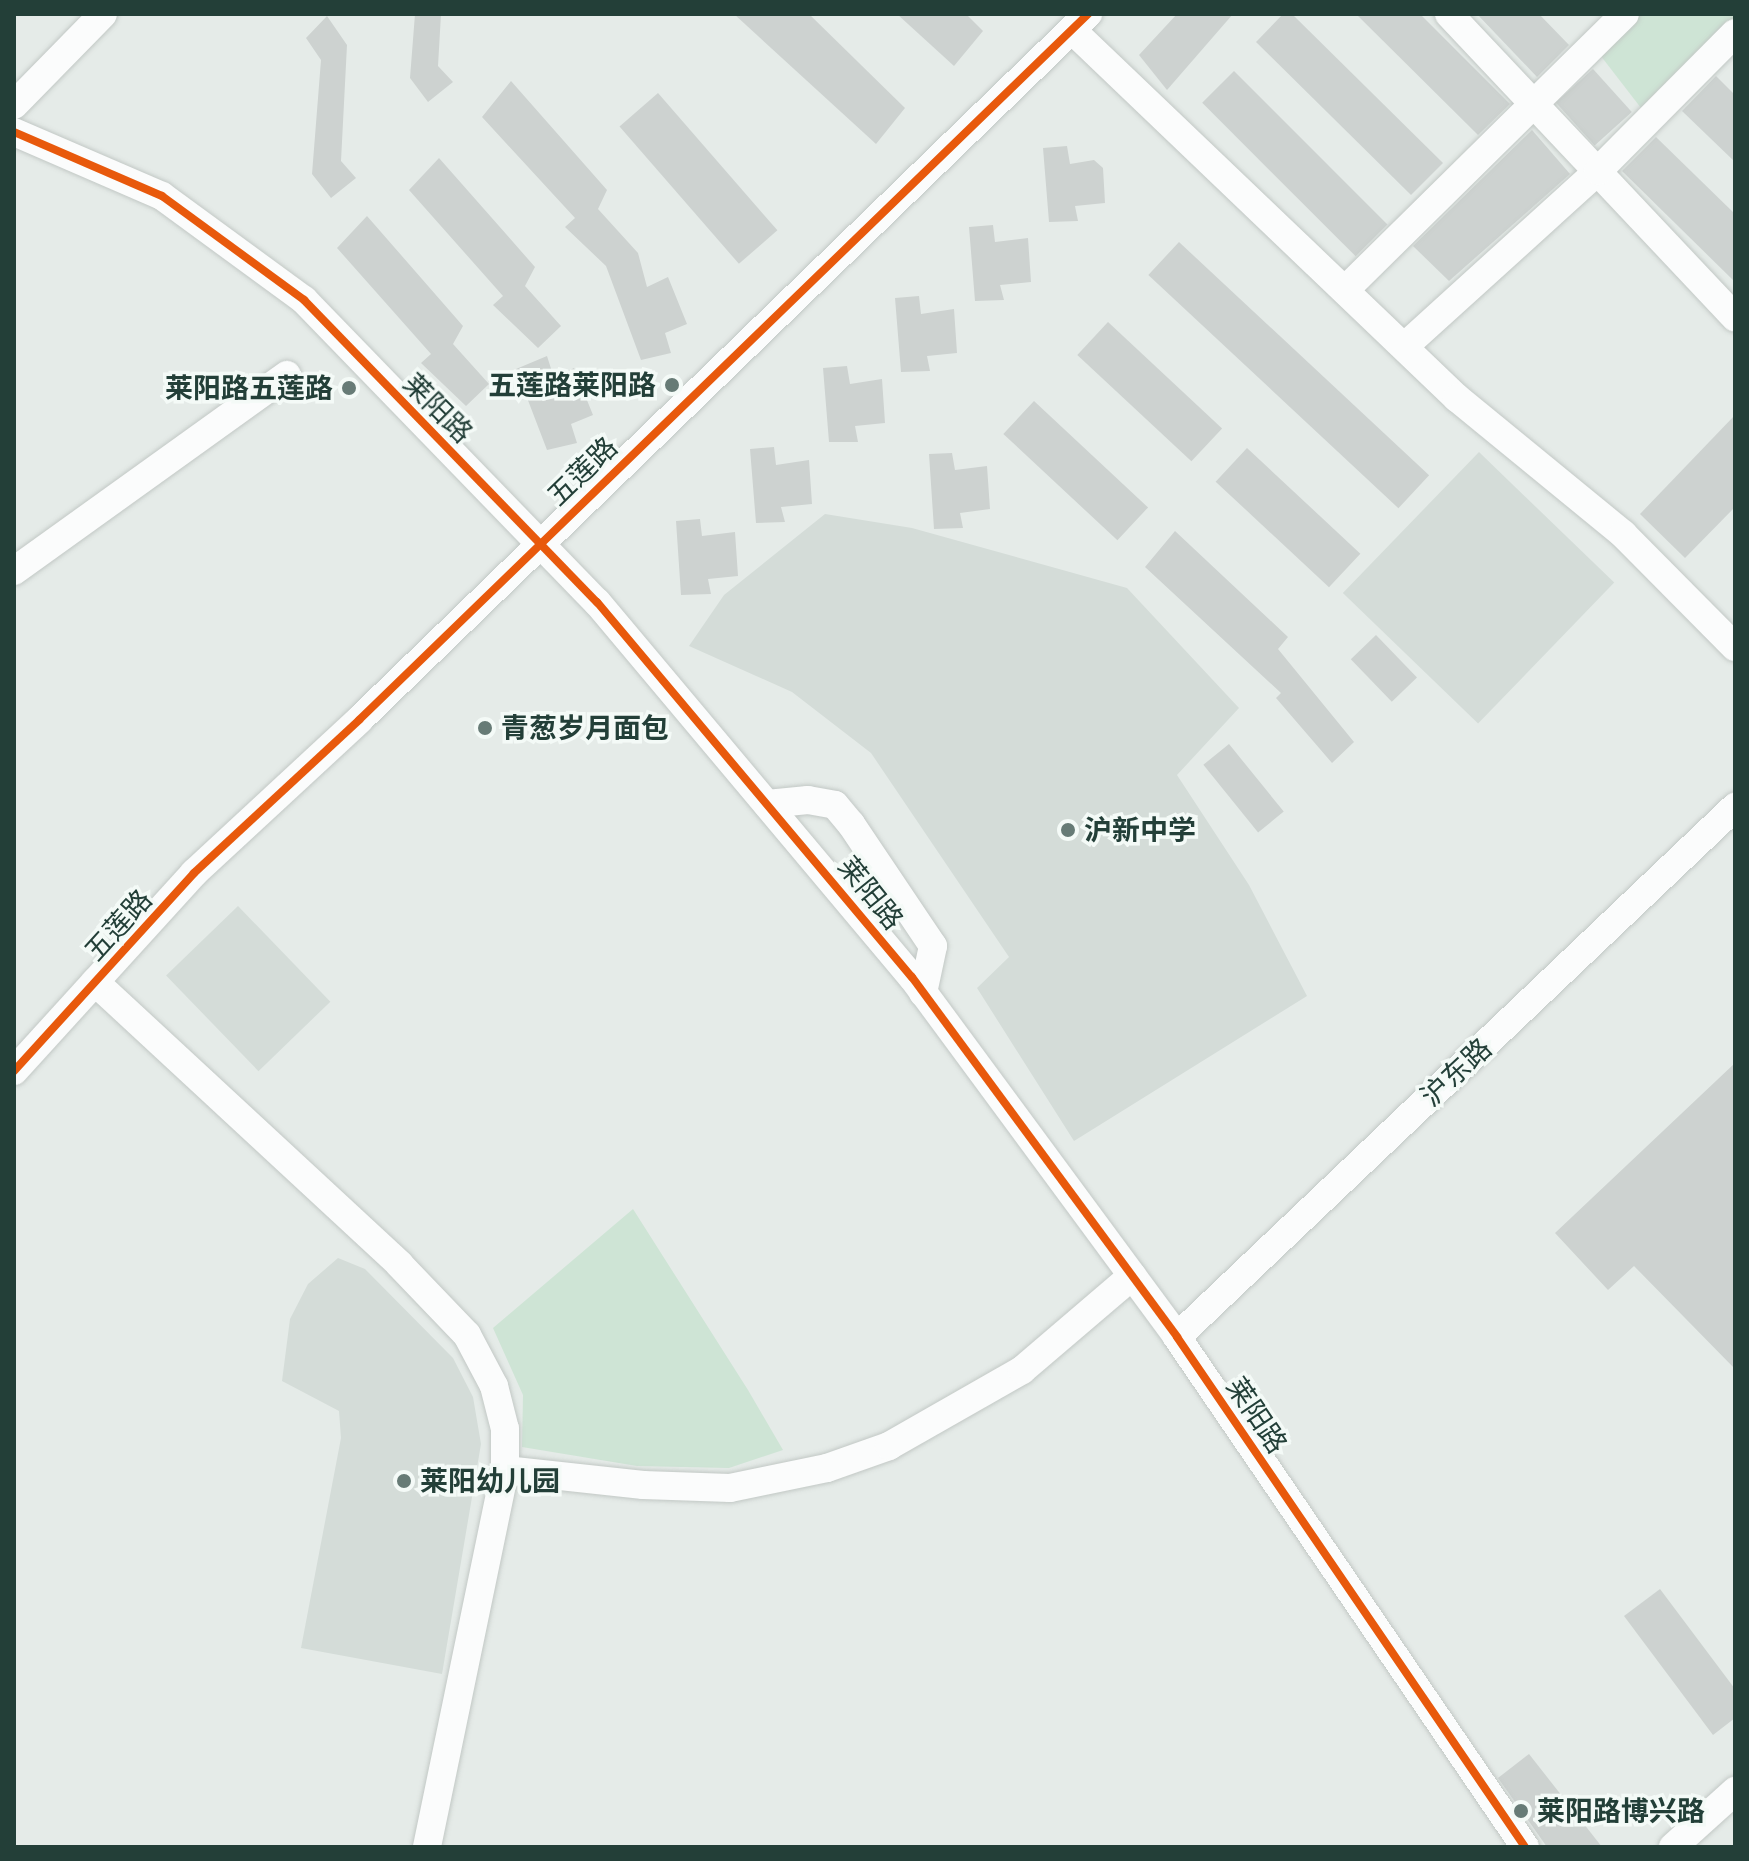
<!DOCTYPE html>
<html>
<head>
<meta charset="utf-8">
<style>
	body { margin:0 }
	#map { position:relative; width:1749px; height:1861px; overflow:hidden; background:#e5ebe8; font-family:Ubuntu,"Noto Sans SC",sans-serif }
	div>[style] { position:absolute }
	.built>* { inset:0; background:#d4dcd8; transform-origin:0 0 }
	.green>* { inset:0; background:#cee4d5 }
	.building>* { inset:0; background:#cdd2d0; transform-origin:0 0 }
	.roads { filter:drop-shadow(0 0 2px #c2c8c5) drop-shadow(0 0 2px #c2c8c5) }
	.minor>* { height:28px; margin:-14px; padding:0 14px; transform-origin:14px; border-radius:14px; background:#fbfcfc }
	.cycleway>* { height:8px; margin:-4px; padding:0 4px; transform-origin:4px; border-radius:4px; background:#e8590c }
	.dots>* { width:22px; height:22px; translate:-50% -50%; box-sizing:border-box; border:4px solid #f4faf7; border-radius:50% }
	span { translate:-50% -50%; white-space:nowrap; text-align:center; line-height:1.15; -webkit-text-stroke:7px #f4faf7; paint-order:stroke }
	.poi-label { font-size:28px; color:#233f38; font-weight:700 }
	.right { translate:-100% -50%; text-align:right }
	.left { translate:0 -50%; text-align:left }
	.street-label { font-size:28px; color:#233f38 }
	.frame { position:absolute; inset:0; border:16px solid #233f38; pointer-events:none }
</style>
</head>
<body>
<div id="map">
	<div class="built">
		<div style="left:1479px;top:452px;width:188px;height:196px;rotate:44deg"></div>
		<div style="clip-path:polygon(825px 514px,912px 528px,1127px 588px,1239px 708px,1177px 775px,1249px 885px,1307px 996px,1074px 1141px,977px 988px,1009px 957px,871px 753px,792px 692px,689px 646px,724px 595px)"></div>
		<div style="left:238px;top:906px;width:133px;height:100px;rotate:46deg"></div>
		<div style="clip-path:polygon(338px 1258px,365px 1269px,453px 1358px,473px 1397px,481px 1444px,442px 1674px,301px 1648px,341px 1438px,339px 1411px,282px 1381px,290px 1319px,308px 1284px)"></div>
	</div>
	<div class="green">
		<div style="clip-path:polygon(1635px 14px,1735px 14px,1735px 17px,1641px 108px,1597px 51px)"></div>
		<div style="clip-path:polygon(633px 1209px,748px 1390px,783px 1450px,729px 1468px,637px 1466px,522px 1447px,523px 1395px,493px 1328px)"></div>
	</div>
	<div class="building">
		<div style="clip-path:polygon(415px 14px,441px 14px,438px 66px,453px 82px,428px 102px,410px 78px)"></div>
		<div style="clip-path:polygon(734px 14px,809px 14px,905px 108px,876px 144px)"></div>
		<div style="clip-path:polygon(897px 14px,966px 14px,983px 31px,954px 66px)"></div>
		<div style="clip-path:polygon(1177px 14px,1233px 14px,1167px 90px,1139px 55px)"></div>
		<div style="clip-path:polygon(1283px 14px,1292px 14px,1443px 163px,1411px 195px,1256px 42px)"></div>
		<div style="clip-path:polygon(1356px 14px,1420px 14px,1510px 104px,1478px 135px)"></div>
		<div style="clip-path:polygon(1477px 14px,1539px 14px,1569px 45px,1537px 77px)"></div>
		<div style="clip-path:polygon(327px 16px,347px 45px,341px 161px,356px 178px,331px 198px,312px 174px,321px 60px,306px 38px)"></div>
		<div style="left:1593px;top:69px;width:58px;height:50px;rotate:48deg"></div>
		<div style="left:1234px;top:71px;width:217px;height:45px;rotate:45deg"></div>
		<div style="clip-path:polygon(1716px 76px,1735px 95px,1735px 162px,1682px 111px)"></div>
		<div style="clip-path:polygon(511px 81px,607px 190px,598px 209px,638px 253px,647px 287px,668px 277px,687px 324px,665px 333px,671px 353px,641px 360px,606px 266px,565px 227px,575px 218px,482px 117px)"></div>
		<div style="left:658px;top:93px;width:182px;height:51px;rotate:49deg"></div>
		<div style="clip-path:polygon(1532px 130px,1570px 174px,1449px 281px,1413px 246px)"></div>
		<div style="clip-path:polygon(1656px 137px,1735px 214px,1735px 282px,1622px 171px)"></div>
		<div style="clip-path:polygon(1067px 146px,1070px 164px,1094px 160px,1103px 168px,1105px 203px,1075px 206px,1078px 221px,1049px 222px,1043px 148px)"></div>
		<div style="clip-path:polygon(439px 158px,535px 267px,525px 286px,561px 326px,538px 348px,493px 305px,503px 296px,409px 190px)"></div>
		<div style="clip-path:polygon(367px 216px,463px 326px,453px 344px,489px 384px,466px 406px,421px 363px,431px 354px,337px 248px)"></div>
		<div style="clip-path:polygon(993px 225px,995px 242px,1028px 238px,1031px 282px,1000px 285px,1004px 300px,975px 301px,969px 227px)"></div>
		<div style="left:1179px;top:242px;width:342px;height:45px;rotate:43deg"></div>
		<div style="clip-path:polygon(919px 296px,921px 314px,954px 309px,957px 353px,927px 356px,930px 371px,901px 372px,895px 298px)"></div>
		<div style="left:1108px;top:322px;width:156px;height:45px;rotate:43deg"></div>
		<div style="clip-path:polygon(547px 356px,554px 378px,574px 368px,593px 415px,571px 424px,577px 443px,547px 450px,516px 369px)"></div>
		<div style="clip-path:polygon(847px 366px,850px 384px,882px 379px,885px 423px,855px 426px,858px 442px,829px 442px,823px 368px)"></div>
		<div style="left:1034px;top:401px;width:156px;height:45px;rotate:43deg"></div>
		<div style="clip-path:polygon(1735px 415px,1735px 507px,1685px 558px,1640px 514px)"></div>
		<div style="clip-path:polygon(774px 447px,776px 465px,809px 460px,812px 504px,781px 507px,785px 522px,756px 523px,750px 449px)"></div>
		<div style="left:1247px;top:448px;width:155px;height:46px;rotate:43deg"></div>
		<div style="clip-path:polygon(952px 453px,955px 470px,987px 466px,990px 509px,960px 513px,963px 528px,934px 529px,929px 454px)"></div>
		<div style="clip-path:polygon(700px 519px,702px 536px,735px 532px,738px 576px,708px 579px,711px 594px,681px 595px,676px 521px)"></div>
		<div style="clip-path:polygon(1175px 531px,1288px 637px,1278px 649px,1354px 742px,1332px 763px,1276px 698px,1281px 693px,1145px 567px)"></div>
		<div style="left:1376px;top:635px;width:59px;height:35px;rotate:46deg"></div>
		<div style="left:1229px;top:744px;width:87px;height:33px;rotate:51deg"></div>
		<div style="clip-path:polygon(1735px 1063px,1735px 1369px,1634px 1266px,1608px 1290px,1555px 1233px)"></div>
		<div style="clip-path:polygon(1660px 1589px,1735px 1689px,1735px 1718px,1713px 1735px,1624px 1616px)"></div>
		<div style="clip-path:polygon(1529px 1754px,1602px 1847px,1547px 1847px,1498px 1778px)"></div>
	</div>
	<div class="roads">
		<div class="minor">
			<div style="left:1449px;top:14px;width:417px;rotate:46.7deg"></div>
			<div style="left:1072px;top:30px;width:533px;rotate:43.71deg"></div>
			<div style="left:1457px;top:398px;width:215px;rotate:39.3deg"></div>
			<div style="left:1623px;top:534px;width:159px;rotate:45.3deg"></div>
			<div style="left:14px;top:105px;width:127px;rotate:-45.6deg"></div>
			<div style="left:14px;top:132px;width:161px;rotate:23.4deg"></div>
			<div style="left:162px;top:196px;width:176px;rotate:36.2deg"></div>
			<div style="left:304px;top:300px;width:421px;rotate:45.9deg"></div>
			<div style="left:597px;top:602px;width:490px;rotate:50deg"></div>
			<div style="left:912px;top:977px;width:447px;rotate:53.6deg"></div>
			<div style="left:1177px;top:1337px;width:617px;rotate:55.69deg"></div>
			<div style="left:1345px;top:290px;width:393px;rotate:-44.6deg"></div>
			<div style="left:1405px;top:346px;width:261px;rotate:-42.2deg"></div>
			<div style="left:1598px;top:171px;width:194px;rotate:-45.2deg"></div>
			<div style="left:14px;top:571px;width:336px;rotate:-35.7deg"></div>
			<div style="left:767px;top:804px;width:41px;rotate:-5.6deg"></div>
			<div style="left:808px;top:800px;width:27px;rotate:10deg"></div>
			<div style="left:835px;top:805px;width:25px;rotate:50deg"></div>
			<div style="left:851px;top:824px;width:147px;rotate:56.1deg"></div>
			<div style="left:933px;top:946px;width:48px;rotate:102deg"></div>
			<div style="left:95px;top:982px;width:415px;rotate:42.8deg"></div>
			<div style="left:399px;top:1264px;width:98px;rotate:46.2deg"></div>
			<div style="left:467px;top:1335px;width:58px;rotate:62.1deg"></div>
			<div style="left:494px;top:1386px;width:44px;rotate:75.7deg"></div>
			<div style="left:505px;top:1429px;width:41px;rotate:90deg"></div>
			<div style="left:505px;top:1470px;width:385px;rotate:101.7deg"></div>
			<div style="left:14px;top:1071px;width:268px;rotate:-47.7deg"></div>
			<div style="left:194px;top:873px;width:225px;rotate:-42.8deg"></div>
			<div style="left:359px;top:720px;width:1015px;rotate:-44.08deg"></div>
			<div style="left:1177px;top:1337px;width:770px;rotate:-43.53deg"></div>
			<div style="left:505px;top:1470px;width:139px;rotate:6.2deg"></div>
			<div style="left:643px;top:1485px;width:87px;rotate:2deg"></div>
			<div style="left:730px;top:1488px;width:99px;rotate:-11.7deg"></div>
			<div style="left:827px;top:1468px;width:66px;rotate:-19.5deg"></div>
			<div style="left:889px;top:1446px;width:153px;rotate:-29.7deg"></div>
			<div style="left:1022px;top:1370px;width:145px;rotate:-40.5deg"></div>
			<div style="left:1673px;top:1847px;width:84px;rotate:-42.1deg"></div>
		</div>
	</div>
	<div class="cycleway">
		<div style="left:14px;top:132px;width:161px;rotate:23.4deg"></div>
		<div style="left:162px;top:196px;width:176px;rotate:36.2deg"></div>
		<div style="left:304px;top:300px;width:421px;rotate:45.9deg"></div>
		<div style="left:597px;top:602px;width:490px;rotate:50deg"></div>
		<div style="left:912px;top:977px;width:447px;rotate:53.6deg"></div>
		<div style="left:1177px;top:1337px;width:617px;rotate:55.69deg"></div>
		<div style="left:14px;top:1071px;width:268px;rotate:-47.7deg"></div>
		<div style="left:194px;top:873px;width:225px;rotate:-42.8deg"></div>
		<div style="left:359px;top:720px;width:1015px;rotate:-44.08deg"></div>
	</div>
	<div class="dots">
		<div style="left:672px;top:385px;background:#677b76"></div>
		<div style="left:349px;top:388px;background:#677b76"></div>
		<div style="left:485px;top:728px;background:#677b76"></div>
		<div style="left:1068px;top:830px;background:#677b76"></div>
		<div style="left:404px;top:1481px;background:#677b76"></div>
		<div style="left:1521px;top:1811px;background:#677b76"></div>
	</div>
	<div class="poi-label">
		<span class="right" style="left:656px;top:385px">五莲路莱阳路</span>
		<span class="right" style="left:333px;top:388px">莱阳路五莲路</span>
		<span class="left" style="left:501px;top:728px">青葱岁月面包</span>
		<span class="left" style="left:1084px;top:830px">沪新中学</span>
		<span class="left" style="left:420px;top:1481px">莱阳幼儿园</span>
		<span class="left" style="left:1537px;top:1811px">莱阳路博兴路</span>
	</div>
	<div class="street-label">
		<span style="left:438px;top:408px;rotate:45deg">莱阳路</span>
		<span style="left:582px;top:471px;rotate:-44deg">五莲路</span>
		<span style="left:871px;top:893px;rotate:51deg">莱阳路</span>
		<span style="left:118px;top:925px;rotate:-48deg">五莲路</span>
		<span style="left:1456px;top:1072px;rotate:-43deg">沪东路</span>
		<span style="left:1257px;top:1415px;rotate:56deg">莱阳路</span>
	</div>
	<div class="frame"></div>
</div>
</body>
</html>
